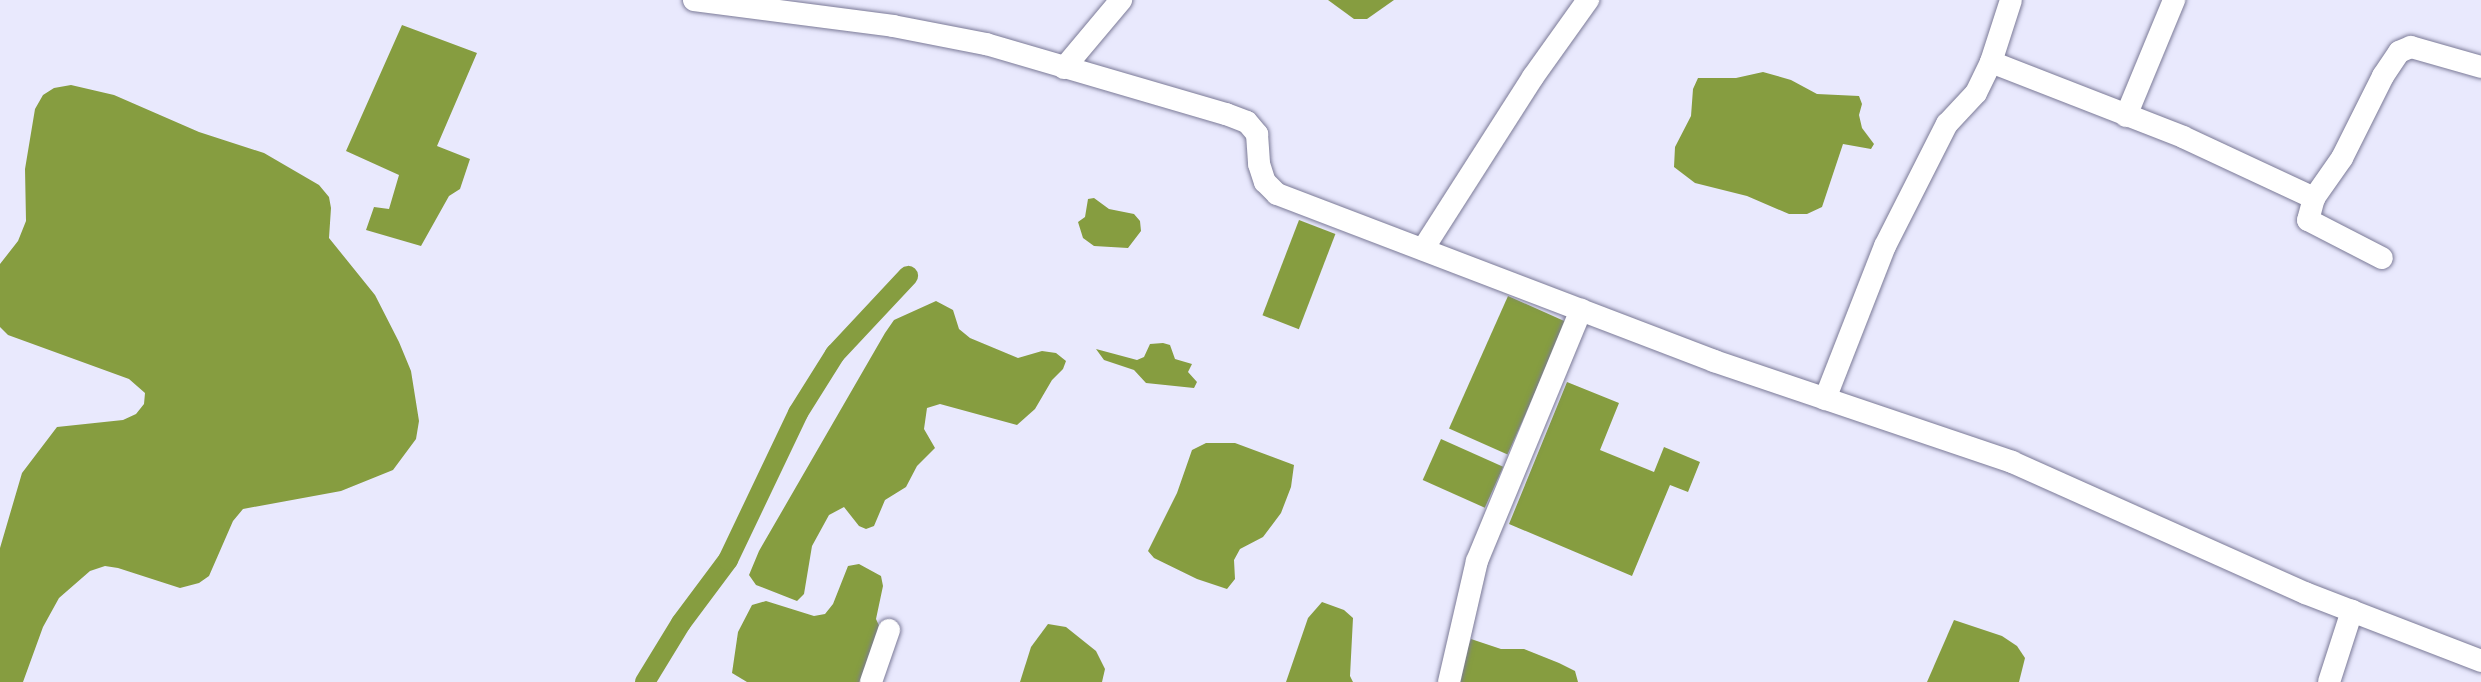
<!DOCTYPE html>
<html>
<head>
<meta charset="utf-8">
<style>
	body { margin:0 }
	#map { position:relative; width:2481px; height:682px; overflow:hidden; background:#e9e9fd; font-family:"Nunito Sans",sans-serif }
	div>[style] { position:absolute }
	.water>* { inset:0; background:#869d40; transform-origin:0 0 }
	.canal>* { height:20px; margin:-10px; padding:0 10px; transform-origin:10px; border-radius:10px; background:#869d40 }
	.roads { filter:drop-shadow(0 0 2px #7b7a97) drop-shadow(0 0 2px #7b7a97) }
	.street>* { height:22px; margin:-11px; padding:0 11px; transform-origin:11px; border-radius:11px; background:#fff }
	span { translate:-50% -50%; white-space:nowrap; text-align:center; line-height:1.15; -webkit-text-stroke:7px #e9e9fd; paint-order:stroke }
</style>
</head>
<body>
<div id="map">
	<div class="water">
		<div style="clip-path:polygon(1328px 0,1394px 0,1367px 19px,1354px 19px)"></div>
		<div style="clip-path:polygon(402px 25px,477px 53px,437px 146px,470px 159px,460px 189px,449px 196px,421px 246px,366px 230px,374px 207px,389px 209px,399px 175px,346px 151px)"></div>
		<div style="clip-path:polygon(1763px 72px,1791px 80px,1817px 94px,1859px 96px,1862px 104px,1859px 115px,1862px 128px,1874px 144px,1871px 149px,1843px 144px,1822px 207px,1807px 214px,1789px 214px,1747px 196px,1695px 183px,1674px 167px,1675px 147px,1691px 116px,1693px 89px,1698px 78px,1736px 78px)"></div>
		<div style="clip-path:polygon(71px 85px,114px 95px,199px 132px,264px 153px,319px 185px,329px 197px,331px 208px,329px 238px,375px 295px,399px 342px,411px 371px,419px 421px,416px 439px,393px 470px,341px 491px,243px 509px,233px 521px,209px 576px,199px 583px,180px 588px,118px 568px,105px 566px,90px 571px,59px 598px,43px 627px,23px 682px,0 682px,0 548px,22px 473px,57px 427px,123px 420px,136px 414px,144px 404px,145px 393px,129px 379px,8px 335px,0 327px,0 264px,18px 241px,26px 221px,25px 169px,35px 109px,43px 95px,54px 88px)"></div>
		<div style="clip-path:polygon(1094px 198px,1109px 209px,1134px 214px,1140px 221px,1141px 231px,1128px 248px,1094px 246px,1083px 238px,1078px 222px,1085px 217px,1088px 199px)"></div>
		<div style="left:1299px;top:220px;width:39px;height:102px;rotate:21deg"></div>
		<div style="left:1508px;top:296px;width:64px;height:145px;rotate:24deg"></div>
		<div style="clip-path:polygon(936px 301px,953px 310px,959px 329px,970px 338px,1018px 358px,1042px 351px,1056px 353px,1066px 361px,1063px 369px,1052px 380px,1035px 409px,1017px 425px,940px 404px,927px 408px,924px 429px,935px 448px,917px 466px,906px 487px,885px 500px,874px 526px,866px 529px,859px 526px,844px 507px,829px 515px,812px 546px,804px 594px,797px 601px,756px 585px,749px 575px,759px 551px,885px 333px,894px 320px)"></div>
		<div style="clip-path:polygon(1163px 343px,1170px 345px,1175px 359px,1192px 364px,1188px 372px,1197px 382px,1194px 388px,1146px 383px,1134px 370px,1104px 360px,1096px 349px,1137px 360px,1144px 357px,1150px 344px)"></div>
		<div style="clip-path:polygon(1567px 382px,1619px 403px,1600px 450px,1654px 472px,1664px 447px,1700px 462px,1688px 492px,1670px 485px,1632px 576px,1509px 524px)"></div>
		<div style="left:1441px;top:439px;width:68px;height:45px;rotate:24deg"></div>
		<div style="clip-path:polygon(1206px 443px,1235px 443px,1294px 465px,1291px 487px,1281px 513px,1263px 537px,1240px 549px,1234px 560px,1235px 579px,1227px 589px,1197px 579px,1154px 558px,1148px 551px,1177px 493px,1192px 450px)"></div>
		<div style="clip-path:polygon(859px 564px,881px 576px,883px 586px,876px 619px,881px 630px,865px 682px,747px 682px,732px 673px,738px 632px,752px 605px,766px 601px,814px 616px,825px 614px,833px 604px,848px 566px)"></div>
		<div style="clip-path:polygon(1322px 602px,1344px 610px,1353px 618px,1350px 676px,1353px 682px,1286px 682px,1308px 618px)"></div>
		<div style="clip-path:polygon(1954px 620px,2002px 636px,2017px 646px,2025px 658px,2019px 682px,1927px 682px)"></div>
		<div style="clip-path:polygon(1048px 624px,1066px 627px,1096px 651px,1105px 669px,1102px 682px,1020px 682px,1031px 647px)"></div>
		<div style="clip-path:polygon(1471px 639px,1501px 649px,1524px 649px,1559px 663px,1575px 671px,1578px 682px,1454px 682px)"></div>
	</div>
	<div class="canal">
		<div style="left:645px;top:682px;width:69px;rotate:-58.6deg"></div>
		<div style="left:681px;top:623px;width:79px;rotate:-53.3deg"></div>
		<div style="left:728px;top:560px;width:163px;rotate:-64.5deg"></div>
		<div style="left:798px;top:413px;width:70px;rotate:-57.9deg"></div>
		<div style="left:835px;top:354px;width:107px;rotate:-46.9deg"></div>
	</div>
	<div class="roads">
		<div class="street">
			<div style="left:694px;top:0;width:201px;rotate:7.4deg"></div>
			<div style="left:893px;top:26px;width:95px;rotate:11deg"></div>
			<div style="left:986px;top:44px;width:250px;rotate:16.3deg"></div>
			<div style="left:1226px;top:114px;width:22px;rotate:21deg"></div>
			<div style="left:1247px;top:122px;width:16px;rotate:50deg"></div>
			<div style="left:1257px;top:134px;width:30px;rotate:86deg"></div>
			<div style="left:1259px;top:164px;width:19px;rotate:72deg"></div>
			<div style="left:1265px;top:182px;width:17px;rotate:45deg"></div>
			<div style="left:1277px;top:194px;width:468px;rotate:20.9deg"></div>
			<div style="left:1714px;top:361px;width:315px;rotate:18.7deg"></div>
			<div style="left:2012px;top:462px;width:321px;rotate:24.1deg"></div>
			<div style="left:2305px;top:593px;width:189px;rotate:21.1deg"></div>
			<div style="left:1991px;top:62px;width:206px;rotate:21.3deg"></div>
			<div style="left:2183px;top:137px;width:145px;rotate:25deg"></div>
			<div style="left:2314px;top:198px;width:23px;rotate:105deg"></div>
			<div style="left:2308px;top:220px;width:83px;rotate:27.2deg"></div>
			<div style="left:1064px;top:68px;width:89px;rotate:-50deg"></div>
			<div style="left:2126px;top:116px;width:126px;rotate:-67.5deg"></div>
			<div style="left:2314px;top:198px;width:49px;rotate:-55deg"></div>
			<div style="left:2342px;top:158px;width:92px;rotate:-63.4deg"></div>
			<div style="left:2383px;top:76px;width:29px;rotate:-56deg"></div>
			<div style="left:2399px;top:52px;width:13px;rotate:-23deg"></div>
			<div style="left:2411px;top:47px;width:73px;rotate:15.9deg"></div>
			<div style="left:1423px;top:249px;width:204px;rotate:-57.4deg"></div>
			<div style="left:1533px;top:77px;width:95px;rotate:-54.5deg"></div>
			<div style="left:1825px;top:399px;width:164px;rotate:-68.6deg"></div>
			<div style="left:1885px;top:246px;width:137px;rotate:-63.1deg"></div>
			<div style="left:1947px;top:124px;width:42px;rotate:-46.9deg"></div>
			<div style="left:1976px;top:93px;width:34px;rotate:-64deg"></div>
			<div style="left:1991px;top:62px;width:65px;rotate:-72.1deg"></div>
			<div style="left:871px;top:682px;width:55px;rotate:-70.9deg"></div>
			<div style="left:1449px;top:682px;width:124px;rotate:-77deg"></div>
			<div style="left:1477px;top:561px;width:272px;rotate:-67.5deg"></div>
			<div style="left:2329px;top:682px;width:75px;rotate:-72.1deg"></div>
		</div>
	</div>
</div>
</body>
</html>
